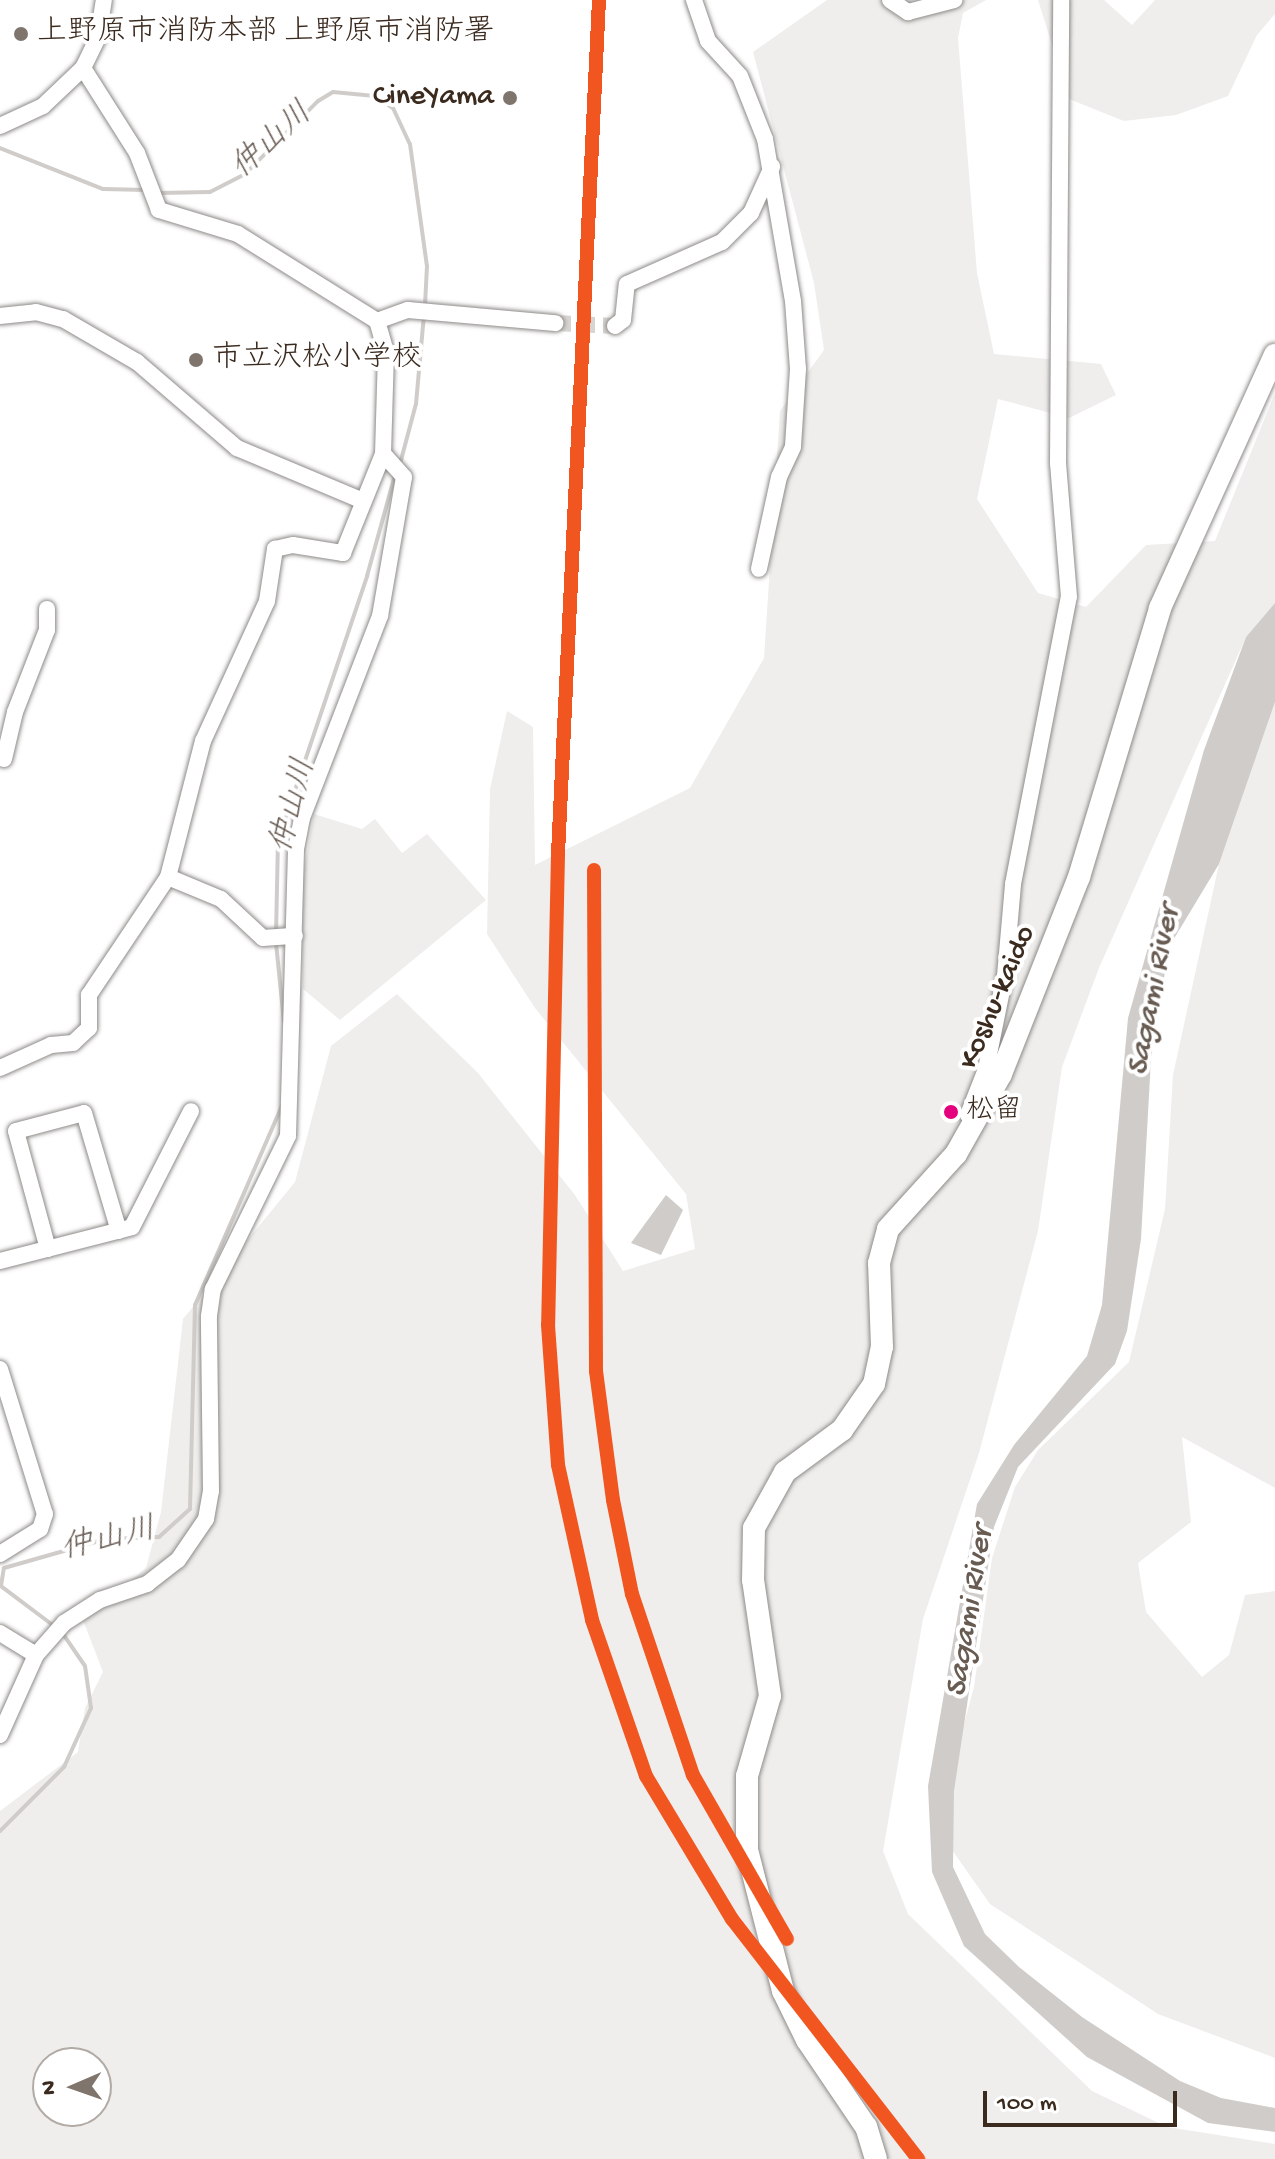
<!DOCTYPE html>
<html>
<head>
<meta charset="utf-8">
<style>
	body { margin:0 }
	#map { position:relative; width:1275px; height:2159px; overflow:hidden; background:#fff; font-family:"Gochi Hand","Klee One",sans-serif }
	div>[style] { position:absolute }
	.built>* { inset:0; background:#efeeed }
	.water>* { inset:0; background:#d0ccca }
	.stream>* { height:4px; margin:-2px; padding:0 2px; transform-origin:2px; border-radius:2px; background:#d0ccca }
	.minor-tunnel>* { height:16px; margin-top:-8px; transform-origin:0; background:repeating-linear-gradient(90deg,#d8d4d2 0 16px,transparent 0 24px) }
	.roads { filter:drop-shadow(0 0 2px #8e8b88) drop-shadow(0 0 2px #8e8b88) }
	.minor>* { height:16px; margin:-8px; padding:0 8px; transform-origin:8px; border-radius:8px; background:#fff }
	.highway>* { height:22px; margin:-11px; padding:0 11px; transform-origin:11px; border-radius:11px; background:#fff }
	.rail-1>* { height:14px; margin:-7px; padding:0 7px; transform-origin:7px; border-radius:7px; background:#f15620 }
	.dots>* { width:22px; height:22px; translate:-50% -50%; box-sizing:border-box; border:4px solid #fff; border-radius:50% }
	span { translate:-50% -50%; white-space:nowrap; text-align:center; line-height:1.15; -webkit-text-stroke:8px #fff; paint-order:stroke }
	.bus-label { font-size:28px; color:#3b2a1e }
	.left { translate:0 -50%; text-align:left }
	.poi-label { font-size:30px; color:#3b2a1e }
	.right { translate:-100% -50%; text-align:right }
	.street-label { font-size:30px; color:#3b2a1e }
	.water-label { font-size:32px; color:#685b52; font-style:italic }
	.north { position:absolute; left:32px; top:2047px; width:80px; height:80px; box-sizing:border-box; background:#fff; border:2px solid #b1aaa5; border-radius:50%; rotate:268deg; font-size:22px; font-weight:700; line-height:32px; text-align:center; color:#3b2a1e }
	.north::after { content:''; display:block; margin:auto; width:28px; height:36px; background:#80756d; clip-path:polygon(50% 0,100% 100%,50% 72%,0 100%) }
	.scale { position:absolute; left:983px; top:2091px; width:194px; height:36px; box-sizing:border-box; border:4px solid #3b2a1e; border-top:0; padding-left:10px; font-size:24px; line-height:28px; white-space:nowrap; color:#3b2a1e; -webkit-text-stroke:6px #fff; paint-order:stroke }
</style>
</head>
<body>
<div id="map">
	<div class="built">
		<div style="clip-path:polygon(evenodd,827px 0,986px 0,963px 13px,958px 38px,977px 273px,994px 354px,1101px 364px,1116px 395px,1069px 418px,998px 399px,977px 499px,1038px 593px,1086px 607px,1146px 545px,1215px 541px,1275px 393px,1275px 603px,1246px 637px,1099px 968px,1062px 1067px,1038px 1231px,979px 1453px,923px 1619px,883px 1851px,908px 1914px,1092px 2091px,1167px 2127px,1275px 2144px,1275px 2159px,0 2159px,0 1811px,78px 1752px,85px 1708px,103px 1672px,83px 1620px,146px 1568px,161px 1512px,183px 1319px,295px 1182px,331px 1046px,397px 994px,478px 1073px,575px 1195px,623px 1271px,695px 1249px,686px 1194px,535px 1008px,487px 934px,490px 789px,507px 711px,533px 727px,535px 865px,690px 788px,764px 658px,780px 411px,824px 350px,814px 283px,753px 52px,827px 0,48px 2063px,96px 2063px,96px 2111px,48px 2111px,48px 2063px)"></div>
		<div style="clip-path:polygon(1038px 0,1104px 0,1132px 25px,1155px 0,1275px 0,1275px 14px,1257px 35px,1228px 96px,1176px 115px,1124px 121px,1069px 99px)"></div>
		<div style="clip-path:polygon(1275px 702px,1275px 1488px,1182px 1437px,1191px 1522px,1138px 1563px,1146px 1612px,1202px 1677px,1229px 1655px,1245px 1595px,1275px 1591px,1275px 2058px,1158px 2014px,990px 1904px,952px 1850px,946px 1790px,974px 1687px,992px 1558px,1015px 1487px,1038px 1450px,1129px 1362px,1165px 1209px,1173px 1075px,1219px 864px)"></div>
		<div style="clip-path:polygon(314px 814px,362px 829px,375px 819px,402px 853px,427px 834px,486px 900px,340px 1020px,303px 989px,302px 880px)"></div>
	</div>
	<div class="water">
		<div style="clip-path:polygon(1275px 603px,1275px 702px,1219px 864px,1169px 947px,1151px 1059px,1141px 1239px,1127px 1331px,1115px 1364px,1018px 1467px,994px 1527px,954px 1791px,953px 1867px,985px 1934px,1019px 1967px,1082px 2017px,1180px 2081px,1221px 2098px,1275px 2108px,1275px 2132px,1208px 2123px,1087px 2057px,964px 1946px,932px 1872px,928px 1786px,977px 1504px,1014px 1445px,1087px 1356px,1102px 1305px,1128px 1018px,1204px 750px,1246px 637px)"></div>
		<div style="clip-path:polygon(666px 1195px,683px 1210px,661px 1255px,631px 1243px)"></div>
	</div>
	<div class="stream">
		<div style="left:0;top:148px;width:111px;rotate:21.7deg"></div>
		<div style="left:103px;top:189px;width:44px;rotate:1.3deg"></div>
		<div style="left:159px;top:193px;width:51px;rotate:-1.1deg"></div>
		<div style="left:210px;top:192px;width:39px;rotate:-27deg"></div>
		<div style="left:245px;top:174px;width:103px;rotate:-45deg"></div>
		<div style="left:318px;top:101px;width:17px;rotate:-31deg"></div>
		<div style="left:333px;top:92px;width:42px;rotate:5.4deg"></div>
		<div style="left:375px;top:96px;width:22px;rotate:34deg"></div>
		<div style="left:393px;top:108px;width:40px;rotate:65deg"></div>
		<div style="left:410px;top:144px;width:123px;rotate:82.1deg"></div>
		<div style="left:427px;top:266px;width:40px;rotate:92.9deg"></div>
		<div style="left:400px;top:464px;width:62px;rotate:-75.1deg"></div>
		<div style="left:416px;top:404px;width:89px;rotate:-84.9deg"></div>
		<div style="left:276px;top:935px;width:94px;rotate:-88.8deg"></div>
		<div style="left:278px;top:841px;width:280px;rotate:-71.4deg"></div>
		<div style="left:367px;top:576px;width:105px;rotate:-74.5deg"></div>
		<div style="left:276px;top:943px;width:79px;rotate:84.2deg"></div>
		<div style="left:54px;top:1626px;width:66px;rotate:-143deg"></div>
		<div style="left:1px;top:1586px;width:18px;rotate:-81deg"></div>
		<div style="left:4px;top:1568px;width:106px;rotate:-15.9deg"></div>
		<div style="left:106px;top:1539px;width:53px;rotate:-2.2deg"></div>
		<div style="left:159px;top:1537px;width:42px;rotate:-42.1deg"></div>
		<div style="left:190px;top:1509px;width:204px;rotate:-88.6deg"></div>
		<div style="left:195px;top:1305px;width:217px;rotate:-66.4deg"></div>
		<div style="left:0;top:1831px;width:91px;rotate:-45deg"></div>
		<div style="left:64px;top:1767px;width:65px;rotate:-65.4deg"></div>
		<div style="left:91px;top:1708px;width:42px;rotate:-98.1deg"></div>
		<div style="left:85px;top:1666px;width:42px;rotate:-124.4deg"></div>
	</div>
	<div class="minor-tunnel">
		<div style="left:555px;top:323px;width:60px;rotate:2.9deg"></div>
	</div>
	<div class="roads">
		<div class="minor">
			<div style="left:694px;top:0;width:43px;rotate:71.1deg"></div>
			<div style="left:708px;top:41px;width:47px;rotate:47.6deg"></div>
			<div style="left:740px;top:76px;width:68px;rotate:68.4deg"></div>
			<div style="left:765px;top:139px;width:164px;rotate:80.2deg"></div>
			<div style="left:793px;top:301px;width:68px;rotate:85.8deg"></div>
			<div style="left:798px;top:369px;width:78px;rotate:93.7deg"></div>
			<div style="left:793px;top:447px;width:33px;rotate:115deg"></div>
			<div style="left:779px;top:477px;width:94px;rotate:102.3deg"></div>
			<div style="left:890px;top:0;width:22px;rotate:34deg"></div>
			<div style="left:908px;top:12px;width:48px;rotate:-14.6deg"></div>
			<div style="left:0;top:126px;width:47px;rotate:-24.9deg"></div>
			<div style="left:43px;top:106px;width:55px;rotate:-43.5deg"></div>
			<div style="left:83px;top:68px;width:34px;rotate:-64deg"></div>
			<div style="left:98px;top:37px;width:37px;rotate:-81deg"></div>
			<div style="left:0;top:316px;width:36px;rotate:-6deg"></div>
			<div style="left:36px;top:312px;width:28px;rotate:15deg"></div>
			<div style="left:63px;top:319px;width:86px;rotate:30.2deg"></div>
			<div style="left:137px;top:362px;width:132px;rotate:40.7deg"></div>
			<div style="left:237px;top:448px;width:137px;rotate:22.8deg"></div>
			<div style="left:377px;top:321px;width:33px;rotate:-20deg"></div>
			<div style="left:408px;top:310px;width:148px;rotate:5.1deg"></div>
			<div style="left:615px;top:326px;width:10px;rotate:-37deg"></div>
			<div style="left:623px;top:320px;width:36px;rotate:-84deg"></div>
			<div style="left:627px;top:284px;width:104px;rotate:-23.9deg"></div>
			<div style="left:722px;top:242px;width:41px;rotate:-45deg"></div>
			<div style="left:751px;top:213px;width:51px;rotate:-65.5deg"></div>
			<div style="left:4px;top:759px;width:48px;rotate:-76.8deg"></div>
			<div style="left:15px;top:712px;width:88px;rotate:-68.7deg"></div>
			<div style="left:47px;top:630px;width:21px;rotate:-90deg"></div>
			<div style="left:168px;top:877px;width:57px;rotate:22.5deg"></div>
			<div style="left:221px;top:899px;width:57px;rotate:42.9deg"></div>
			<div style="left:263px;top:938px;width:32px;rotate:-4deg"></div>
			<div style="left:0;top:1068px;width:56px;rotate:-24.3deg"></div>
			<div style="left:51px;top:1045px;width:22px;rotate:-5deg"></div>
			<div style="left:73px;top:1043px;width:22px;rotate:-43deg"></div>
			<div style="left:89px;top:1028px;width:33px;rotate:-90deg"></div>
			<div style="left:89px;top:995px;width:142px;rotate:-56.2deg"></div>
			<div style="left:168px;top:877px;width:140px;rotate:-75.6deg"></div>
			<div style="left:203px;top:741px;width:154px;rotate:-65.4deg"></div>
			<div style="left:267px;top:601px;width:53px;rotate:-81.3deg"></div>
			<div style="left:275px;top:549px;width:18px;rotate:-13deg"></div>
			<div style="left:293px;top:545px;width:51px;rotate:9.1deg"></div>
			<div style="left:343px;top:553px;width:107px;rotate:-68deg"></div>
			<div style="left:383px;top:454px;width:102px;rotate:-88.3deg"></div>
			<div style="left:386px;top:352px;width:32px;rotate:-106deg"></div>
			<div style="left:377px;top:321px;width:164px;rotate:-148deg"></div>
			<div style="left:238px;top:234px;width:83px;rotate:-163.1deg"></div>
			<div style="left:159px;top:210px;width:61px;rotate:-111.1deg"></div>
			<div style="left:137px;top:153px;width:101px;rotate:-122.4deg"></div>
			<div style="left:968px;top:1115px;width:49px;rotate:-68.6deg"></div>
			<div style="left:986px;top:1069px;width:95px;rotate:-78.5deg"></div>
			<div style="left:1005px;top:976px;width:92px;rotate:-85deg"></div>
			<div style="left:1013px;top:884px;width:292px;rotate:-79deg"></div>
			<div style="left:1069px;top:597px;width:134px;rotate:-94.7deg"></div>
			<div style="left:1058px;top:463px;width:463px;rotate:-89.6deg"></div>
			<div style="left:48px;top:1249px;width:122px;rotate:-105.2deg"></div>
			<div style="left:16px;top:1131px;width:70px;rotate:-14.8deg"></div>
			<div style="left:84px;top:1113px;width:123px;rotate:73.5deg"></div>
			<div style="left:0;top:1261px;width:136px;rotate:-14.4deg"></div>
			<div style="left:132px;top:1227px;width:130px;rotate:-63deg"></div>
			<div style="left:0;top:1369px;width:152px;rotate:72.8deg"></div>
			<div style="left:45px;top:1514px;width:16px;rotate:108deg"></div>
			<div style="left:40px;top:1529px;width:47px;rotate:148deg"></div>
			<div style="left:0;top:1633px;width:42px;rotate:31.4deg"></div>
			<div style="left:0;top:1735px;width:88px;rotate:-65.8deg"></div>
			<div style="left:36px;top:1655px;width:43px;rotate:-48.8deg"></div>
			<div style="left:64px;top:1623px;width:43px;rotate:-32.6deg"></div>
			<div style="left:100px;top:1600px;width:50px;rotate:-18.8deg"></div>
			<div style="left:147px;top:1584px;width:39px;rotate:-38deg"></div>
			<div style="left:178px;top:1560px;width:50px;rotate:-55.7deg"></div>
			<div style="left:206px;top:1519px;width:28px;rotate:-80deg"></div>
			<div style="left:211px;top:1491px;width:175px;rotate:-90.7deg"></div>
			<div style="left:209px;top:1316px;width:27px;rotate:-82deg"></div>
			<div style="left:213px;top:1289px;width:170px;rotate:-63.9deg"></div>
			<div style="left:288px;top:1136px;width:287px;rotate:-88.4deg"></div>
			<div style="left:296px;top:849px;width:32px;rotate:-79deg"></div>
			<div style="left:302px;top:818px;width:217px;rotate:-68.9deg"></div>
			<div style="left:380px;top:616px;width:141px;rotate:-80.2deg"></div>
			<div style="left:404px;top:477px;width:31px;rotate:-132deg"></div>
		</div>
		<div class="highway">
			<div style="left:876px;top:2159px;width:34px;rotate:-107deg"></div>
			<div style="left:866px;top:2127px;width:105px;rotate:-124.1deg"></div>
			<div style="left:807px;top:2040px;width:55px;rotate:-116.1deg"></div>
			<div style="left:783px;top:1991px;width:146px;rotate:-104.3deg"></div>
			<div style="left:747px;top:1850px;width:74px;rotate:-90deg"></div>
			<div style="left:747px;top:1776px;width:83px;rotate:-74deg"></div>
			<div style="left:770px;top:1696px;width:117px;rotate:-98.3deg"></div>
			<div style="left:753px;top:1580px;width:52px;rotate:-88.9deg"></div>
			<div style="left:754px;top:1528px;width:64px;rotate:-61deg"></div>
			<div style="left:785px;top:1472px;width:71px;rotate:-36.4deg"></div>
			<div style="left:842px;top:1430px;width:56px;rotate:-55.2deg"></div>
			<div style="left:874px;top:1384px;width:38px;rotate:-78deg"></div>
			<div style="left:882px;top:1347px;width:84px;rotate:-92deg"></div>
			<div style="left:879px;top:1263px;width:35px;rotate:-75deg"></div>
			<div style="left:888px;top:1229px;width:101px;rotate:-47.8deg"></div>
			<div style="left:956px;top:1154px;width:92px;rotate:-60.6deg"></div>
			<div style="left:1001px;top:1074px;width:212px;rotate:-68.4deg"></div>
			<div style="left:1079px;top:877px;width:281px;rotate:-73.2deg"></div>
			<div style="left:1160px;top:608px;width:278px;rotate:-65.6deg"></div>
		</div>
	</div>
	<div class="rail-1">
		<div style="left:599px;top:0;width:855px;rotate:92.75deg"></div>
		<div style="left:558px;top:854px;width:471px;rotate:91.2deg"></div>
		<div style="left:548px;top:1325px;width:140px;rotate:85.9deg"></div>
		<div style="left:558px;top:1465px;width:159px;rotate:77.6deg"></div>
		<div style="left:592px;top:1620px;width:165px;rotate:70.9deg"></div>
		<div style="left:646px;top:1776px;width:167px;rotate:59deg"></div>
		<div style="left:732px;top:1919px;width:304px;rotate:52.2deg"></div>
		<div style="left:594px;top:870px;width:501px;rotate:89.77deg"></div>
		<div style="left:596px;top:1371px;width:130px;rotate:82.5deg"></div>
		<div style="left:613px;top:1500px;width:96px;rotate:78.6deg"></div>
		<div style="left:632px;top:1594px;width:191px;rotate:71.4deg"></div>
		<div style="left:693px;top:1775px;width:189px;rotate:60.2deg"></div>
	</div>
	<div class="dots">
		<div style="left:21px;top:34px;background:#80756d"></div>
		<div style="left:510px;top:98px;background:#80756d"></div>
		<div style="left:196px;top:360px;background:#80756d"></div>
		<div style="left:951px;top:1112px;background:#e5007d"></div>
	</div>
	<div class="bus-label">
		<span class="left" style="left:966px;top:1112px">松留</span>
	</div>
	<div class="poi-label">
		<span class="left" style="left:37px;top:34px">上野原市消防本部 上野原市消防署</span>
		<span class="right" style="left:494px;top:98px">CineYama</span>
		<span class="left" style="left:212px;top:360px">市立沢松小学校</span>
	</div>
	<div class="street-label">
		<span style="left:999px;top:998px;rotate:-67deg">Koshu-kaido</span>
	</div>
	<div class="water-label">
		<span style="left:273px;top:142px;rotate:-42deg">仲山川</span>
		<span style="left:295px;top:806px;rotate:-75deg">仲山川</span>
		<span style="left:1155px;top:991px;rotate:-79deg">Sagami River</span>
		<span style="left:109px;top:1541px;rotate:-13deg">仲山川</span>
		<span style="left:971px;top:1612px;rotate:-81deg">Sagami River</span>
	</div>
	<div class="north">N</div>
	<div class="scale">100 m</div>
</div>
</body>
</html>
